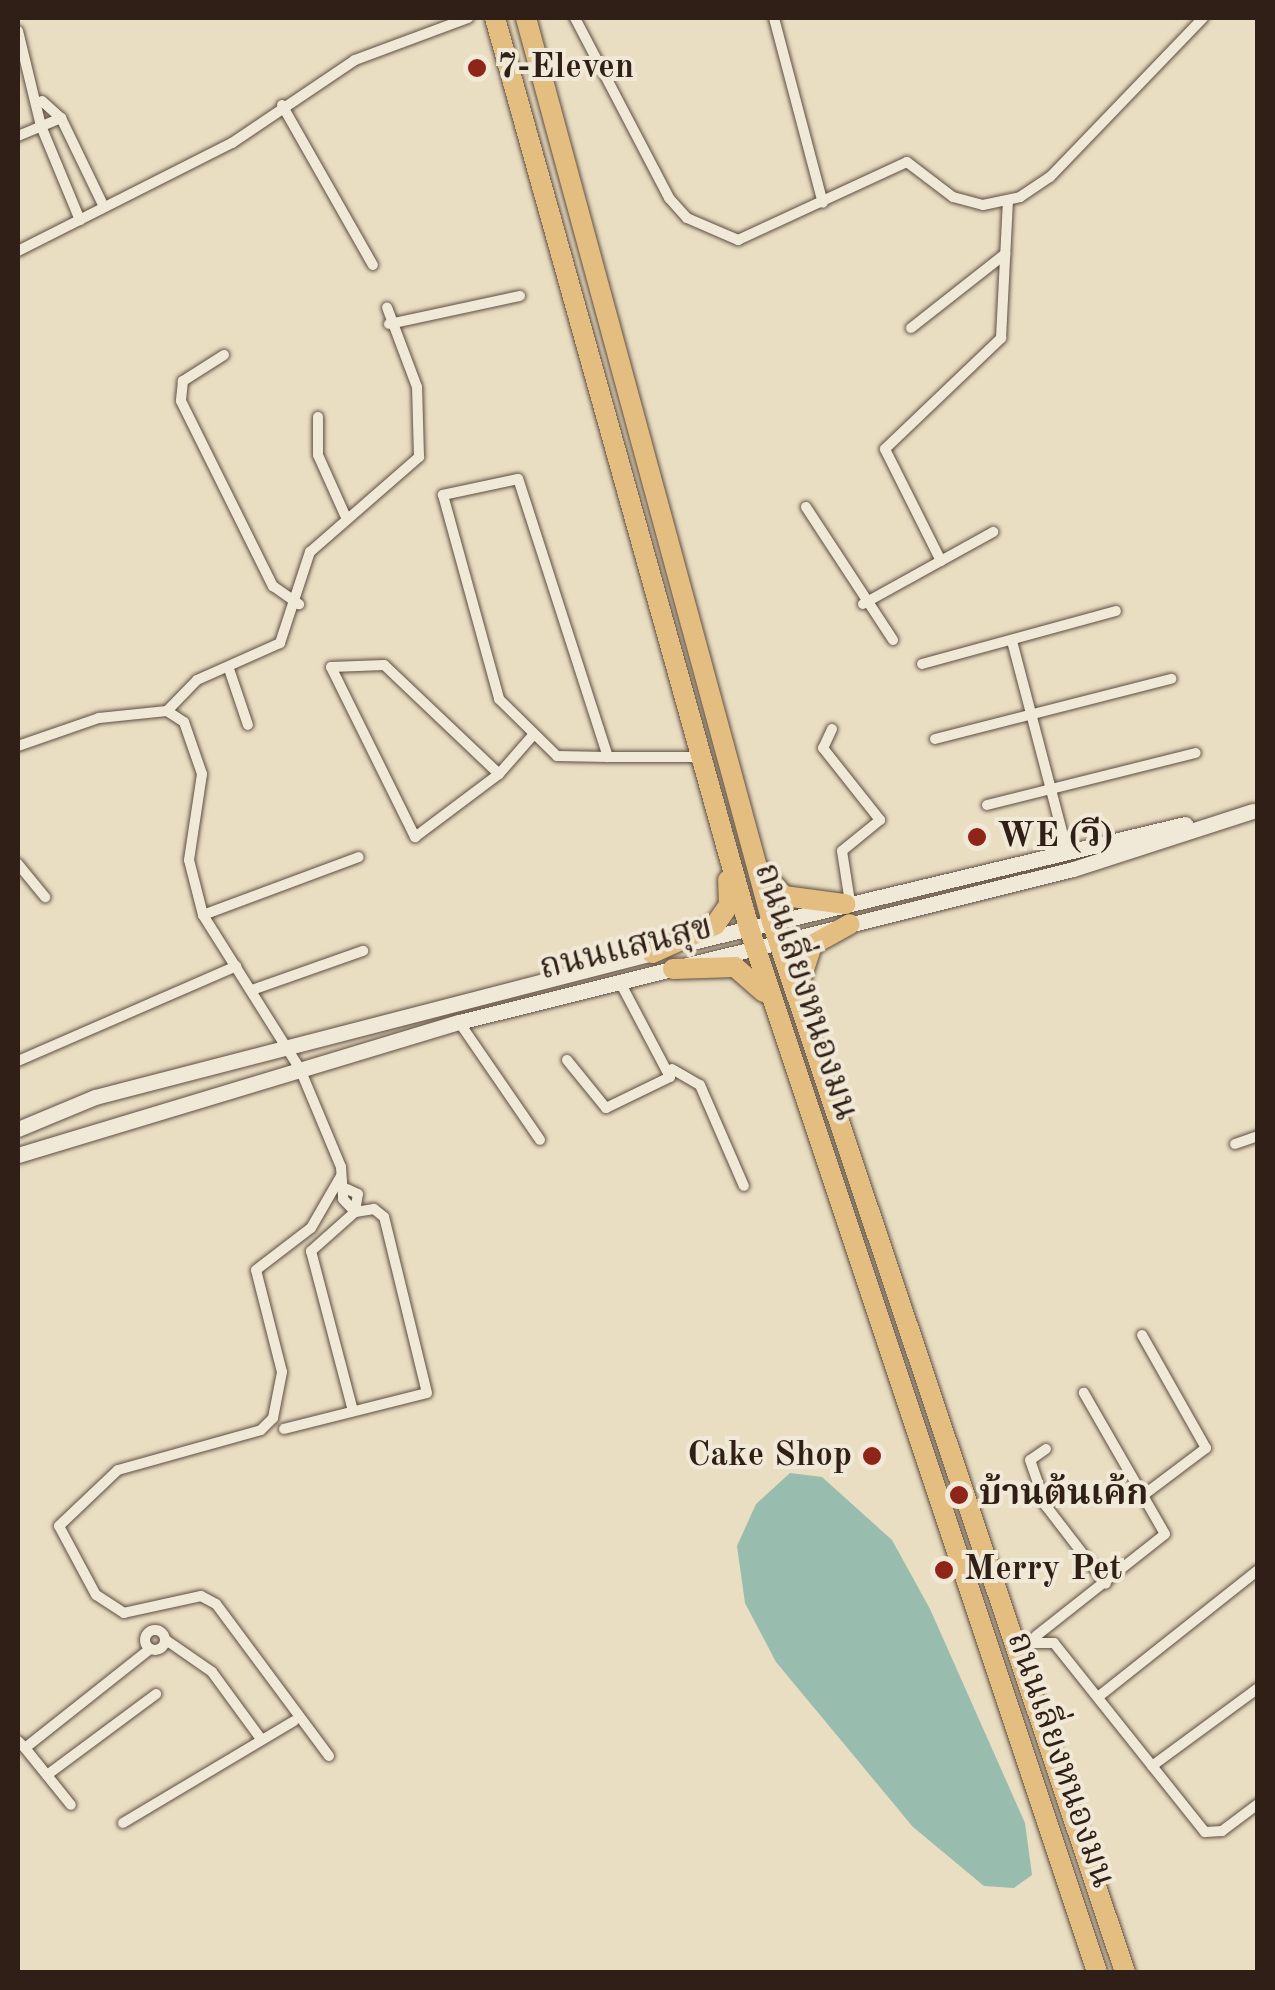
<!DOCTYPE html>
<html>
<head>
<meta charset="utf-8">
<style>
	body { margin:0 }
	#map { position:relative; width:1275px; height:1990px; overflow:hidden; background:#e9ddc2; font-family:"Old Standard TT","Noto Serif Thai",serif }
	div>[style] { position:absolute }
	.water>* { inset:0; background:#98bdae }
	.roads { filter:drop-shadow(0 0 2px #5e4e41) drop-shadow(0 0 2px #5e4e41) }
	.street>* { height:10px; margin:-5px; padding:0 5px; transform-origin:5px; border-radius:5px; background:#f1e9d7 }
	.street>.ring { margin:-5px; padding:0; box-sizing:content-box; background:none; border:10px solid #f1e9d7; border-radius:50% }
	.secondary>* { height:15px; margin:-7.5px; padding:0 7.5px; transform-origin:7.5px; border-radius:7.5px; background:#f1e9d7 }
	.highway>* { height:20px; margin:-10px; padding:0 10px; transform-origin:10px; border-radius:10px; background:#e4be81 }
	.dots>* { width:28px; height:28px; translate:-50% -50%; box-sizing:border-box; border:5px solid #f1e9d7; border-radius:50% }
	span { translate:-50% -50%; white-space:nowrap; text-align:center; line-height:1.15; -webkit-text-stroke:8px #f1e9d7; paint-order:stroke }
	.poi-label { font-size:35px; color:#301f16; font-weight:700 }
	.left { translate:0 -50%; text-align:left }
	.right { translate:-100% -50%; text-align:right }
	.street-label { font-size:35px; color:#301f16 }
	.frame { position:absolute; inset:0; border:20px solid #301f16; pointer-events:none }
</style>
</head>
<body>
<div id="map">
	<div class="water">
		<div style="clip-path:polygon(790px 1473px,822px 1477px,892px 1540px,930px 1609px,1025px 1823px,1032px 1875px,1014px 1888px,984px 1886px,913px 1827px,776px 1662px,745px 1603px,737px 1546px,756px 1504px)"></div>
	</div>
	<div class="roads">
		<div class="street">
			<div style="left:575px;top:18px;width:203px;rotate:62.4deg"></div>
			<div style="left:669px;top:198px;width:27px;rotate:48deg"></div>
			<div style="left:687px;top:218px;width:56px;rotate:23.3deg"></div>
			<div style="left:738px;top:240px;width:186px;rotate:-24.8deg"></div>
			<div style="left:907px;top:162px;width:58px;rotate:37.3deg"></div>
			<div style="left:953px;top:197px;width:31px;rotate:15deg"></div>
			<div style="left:983px;top:205px;width:38px;rotate:-12deg"></div>
			<div style="left:1020px;top:197px;width:36px;rotate:-34deg"></div>
			<div style="left:1050px;top:177px;width:221px;rotate:-46.1deg"></div>
			<div style="left:774px;top:18px;width:191px;rotate:75.2deg"></div>
			<div style="left:18px;top:31px;width:98px;rotate:76.4deg"></div>
			<div style="left:41px;top:126px;width:102px;rotate:67.5deg"></div>
			<div style="left:42px;top:101px;width:25px;rotate:42deg"></div>
			<div style="left:61px;top:118px;width:97px;rotate:64.2deg"></div>
			<div style="left:282px;top:105px;width:184px;rotate:60.4deg"></div>
			<div style="left:18px;top:136px;width:47px;rotate:-22.7deg"></div>
			<div style="left:18px;top:251px;width:240px;rotate:-26.8deg"></div>
			<div style="left:232px;top:143px;width:148px;rotate:-34deg"></div>
			<div style="left:355px;top:60px;width:121px;rotate:-20.4deg"></div>
			<div style="left:389px;top:324px;width:134px;rotate:-12.1deg"></div>
			<div style="left:911px;top:328px;width:120px;rotate:-38.2deg"></div>
			<div style="left:224px;top:355px;width:49px;rotate:147.6deg"></div>
			<div style="left:183px;top:381px;width:20px;rotate:96deg"></div>
			<div style="left:181px;top:401px;width:207px;rotate:63.6deg"></div>
			<div style="left:273px;top:586px;width:32px;rotate:35deg"></div>
			<div style="left:318px;top:417px;width:38px;rotate:90deg"></div>
			<div style="left:318px;top:455px;width:66px;rotate:65.8deg"></div>
			<div style="left:806px;top:507px;width:159px;rotate:56.8deg"></div>
			<div style="left:941px;top:561px;width:125px;rotate:-116.6deg"></div>
			<div style="left:885px;top:449px;width:161px;rotate:-43.7deg"></div>
			<div style="left:1001px;top:338px;width:137px;rotate:-87.1deg"></div>
			<div style="left:863px;top:604px;width:149px;rotate:-29deg"></div>
			<div style="left:1012px;top:641px;width:213px;rotate:75.3deg"></div>
			<div style="left:922px;top:664px;width:201px;rotate:-15.3deg"></div>
			<div style="left:229px;top:669px;width:59px;rotate:71.3deg"></div>
			<div style="left:167px;top:711px;width:43px;rotate:-45.9deg"></div>
			<div style="left:197px;top:680px;width:91px;rotate:-24deg"></div>
			<div style="left:280px;top:643px;width:96px;rotate:-71.8deg"></div>
			<div style="left:310px;top:552px;width:145px;rotate:-41.1deg"></div>
			<div style="left:419px;top:457px;width:70px;rotate:-91.6deg"></div>
			<div style="left:417px;top:387px;width:85px;rotate:-110.6deg"></div>
			<div style="left:832px;top:729px;width:21px;rotate:115deg"></div>
			<div style="left:823px;top:748px;width:92px;rotate:51.6deg"></div>
			<div style="left:880px;top:820px;width:49px;rotate:140.8deg"></div>
			<div style="left:842px;top:851px;width:52px;rotate:81.1deg"></div>
			<div style="left:935px;top:739px;width:244px;rotate:-14.3deg"></div>
			<div style="left:18px;top:746px;width:86px;rotate:-19.1deg"></div>
			<div style="left:99px;top:718px;width:68px;rotate:-5.9deg"></div>
			<div style="left:167px;top:711px;width:20px;rotate:33deg"></div>
			<div style="left:184px;top:722px;width:55px;rotate:70.9deg"></div>
			<div style="left:202px;top:774px;width:87px;rotate:98.6deg"></div>
			<div style="left:189px;top:860px;width:57px;rotate:75.7deg"></div>
			<div style="left:203px;top:915px;width:182px;rotate:57.8deg"></div>
			<div style="left:300px;top:1069px;width:106px;rotate:67.3deg"></div>
			<div style="left:341px;top:1167px;width:32px;rotate:86deg"></div>
			<div style="left:343px;top:1199px;width:18px;rotate:47deg"></div>
			<div style="left:355px;top:1212px;width:18px;rotate:-81deg"></div>
			<div style="left:358px;top:1194px;width:12px;rotate:-156deg"></div>
			<div style="left:608px;top:757px;width:292px;rotate:-107.9deg"></div>
			<div style="left:518px;top:479px;width:77px;rotate:168deg"></div>
			<div style="left:443px;top:495px;width:212px;rotate:74.6deg"></div>
			<div style="left:499px;top:699px;width:81px;rotate:44.5deg"></div>
			<div style="left:557px;top:756px;width:51px;rotate:1.1deg"></div>
			<div style="left:608px;top:757px;width:89px"></div>
			<div style="left:499px;top:774px;width:158px;rotate:-136.5deg"></div>
			<div style="left:384px;top:665px;width:53px;rotate:177.8deg"></div>
			<div style="left:331px;top:667px;width:190px;rotate:63.7deg"></div>
			<div style="left:415px;top:837px;width:105px;rotate:-36.9deg"></div>
			<div style="left:499px;top:774px;width:53px;rotate:-48.8deg"></div>
			<div style="left:987px;top:805px;width:215px;rotate:-14deg"></div>
			<div style="left:18px;top:864px;width:43px;rotate:50.7deg"></div>
			<div style="left:203px;top:915px;width:166px;rotate:-20.4deg"></div>
			<div style="left:252px;top:990px;width:118px;rotate:-19.4deg"></div>
			<div style="left:459px;top:1022px;width:143px;rotate:55.5deg"></div>
			<div style="left:567px;top:1060px;width:62px;rotate:50.9deg"></div>
			<div style="left:606px;top:1108px;width:71px;rotate:-25.8deg"></div>
			<div style="left:670px;top:1077px;width:107px;rotate:-117.8deg"></div>
			<div style="left:18px;top:1061px;width:238px;rotate:-23.5deg"></div>
			<div style="left:672px;top:1069px;width:32px;rotate:30deg"></div>
			<div style="left:700px;top:1085px;width:110px;rotate:66.5deg"></div>
			<div style="left:1235px;top:1144px;width:24px;rotate:-19deg"></div>
			<div style="left:1142px;top:1335px;width:130px;rotate:60.5deg"></div>
			<div style="left:1206px;top:1448px;width:76px;rotate:143deg"></div>
			<div style="left:284px;top:1429px;width:147px;rotate:-14.1deg"></div>
			<div style="left:427px;top:1393px;width:181px;rotate:-103.7deg"></div>
			<div style="left:384px;top:1217px;width:13px;rotate:-141deg"></div>
			<div style="left:374px;top:1209px;width:19px;rotate:171deg"></div>
			<div style="left:355px;top:1212px;width:59px;rotate:138.4deg"></div>
			<div style="left:311px;top:1251px;width:165px;rotate:75.3deg"></div>
			<div style="left:1046px;top:1449px;width:19px;rotate:145deg"></div>
			<div style="left:1030px;top:1460px;width:49px;rotate:70.8deg"></div>
			<div style="left:1046px;top:1506px;width:98px;rotate:52.4deg"></div>
			<div class="ring" style="left:145px;top:1630px;width:10px;height:10px"></div>
			<div style="left:1036px;top:1636px;width:164px;rotate:-38.3deg"></div>
			<div style="left:1165px;top:1534px;width:163px;rotate:-119.9deg"></div>
			<div style="left:166px;top:1640px;width:56px;rotate:34.8deg"></div>
			<div style="left:212px;top:1672px;width:83px;rotate:53.8deg"></div>
			<div style="left:1011px;top:1643px;width:43px"></div>
			<div style="left:1054px;top:1643px;width:242px;rotate:51.4deg"></div>
			<div style="left:1205px;top:1832px;width:17px;rotate:-3deg"></div>
			<div style="left:1222px;top:1831px;width:45px;rotate:-36.9deg"></div>
			<div style="left:1098px;top:1697px;width:204px;rotate:-38.4deg"></div>
			<div style="left:18px;top:1741px;width:10px;rotate:45deg"></div>
			<div style="left:25px;top:1748px;width:159px;rotate:-38.4deg"></div>
			<div style="left:25px;top:1748px;width:73px;rotate:51.1deg"></div>
			<div style="left:329px;top:1756px;width:189px;rotate:-126.6deg"></div>
			<div style="left:216px;top:1604px;width:17px;rotate:-152deg"></div>
			<div style="left:201px;top:1596px;width:79px;rotate:167.6deg"></div>
			<div style="left:124px;top:1613px;width:33px;rotate:-147deg"></div>
			<div style="left:96px;top:1595px;width:78px;rotate:-118.2deg"></div>
			<div style="left:59px;top:1526px;width:81px;rotate:-43.5deg"></div>
			<div style="left:118px;top:1470px;width:148px;rotate:-15.6deg"></div>
			<div style="left:261px;top:1430px;width:17px;rotate:-45deg"></div>
			<div style="left:273px;top:1418px;width:47px;rotate:-78.9deg"></div>
			<div style="left:282px;top:1372px;width:105px;rotate:-104.3deg"></div>
			<div style="left:256px;top:1270px;width:69px;rotate:-37.4deg"></div>
			<div style="left:311px;top:1228px;width:60px;rotate:-60deg"></div>
			<div style="left:1152px;top:1766px;width:132px;rotate:-36.3deg"></div>
			<div style="left:47px;top:1775px;width:136px;rotate:-36.6deg"></div>
			<div style="left:123px;top:1823px;width:199px;rotate:-30.8deg"></div>
		</div>
		<div class="secondary">
			<div style="left:692px;top:942px;width:507px;rotate:-13.46deg"></div>
			<div style="left:18px;top:1129px;width:83px;rotate:-22.6deg"></div>
			<div style="left:95px;top:1097px;width:584px;rotate:-14.49deg"></div>
			<div style="left:18px;top:1155px;width:461px;rotate:-16.8deg"></div>
			<div style="left:459px;top:1022px;width:633px;rotate:-13.99deg"></div>
			<div style="left:1073px;top:869px;width:189px;rotate:-17.9deg"></div>
		</div>
		<div class="highway">
			<div style="left:495px;top:18px;width:945px;rotate:74.4deg"></div>
			<div style="left:749px;top:928px;width:1100px;rotate:71.57deg"></div>
			<div style="left:526px;top:18px;width:937px;rotate:74.78deg"></div>
			<div style="left:772px;top:922px;width:1108px;rotate:71.42deg"></div>
			<div style="left:762px;top:871px;width:33px;rotate:49deg"></div>
			<div style="left:784px;top:896px;width:62px;rotate:7.5deg"></div>
			<div style="left:652px;top:953px;width:69px;rotate:-24deg"></div>
			<div style="left:715px;top:925px;width:24px;rotate:-55deg"></div>
			<div style="left:729px;top:905px;width:25px;rotate:-92deg"></div>
			<div style="left:673px;top:969px;width:62px;rotate:-1.8deg"></div>
			<div style="left:735px;top:967px;width:38px;rotate:41deg"></div>
			<div style="left:797px;top:991px;width:48px;rotate:-71.9deg"></div>
			<div style="left:812px;top:945px;width:43px;rotate:-28.9deg"></div>
		</div>
	</div>
	<div class="dots">
		<div style="left:477px;top:68px;background:#8f2418"></div>
		<div style="left:977px;top:837px;background:#8f2418"></div>
		<div style="left:872px;top:1456px;background:#8f2418"></div>
		<div style="left:959px;top:1495px;background:#8f2418"></div>
		<div style="left:944px;top:1570px;background:#8f2418"></div>
	</div>
	<div class="poi-label">
		<span class="left" style="left:497px;top:68px">7-Eleven</span>
		<span class="left" style="left:997px;top:837px">WE (วี)</span>
		<span class="right" style="left:852px;top:1456px">Cake Shop</span>
		<span class="left" style="left:979px;top:1495px">บ้านต้นเค้ก</span>
		<span class="left" style="left:964px;top:1570px">Merry Pet</span>
	</div>
	<div class="street-label">
		<span style="left:626px;top:949px;rotate:-14deg">ถนนแสนสุข</span>
		<span style="left:805px;top:992px;rotate:72deg">ถนนเลี่ยงหนองมน</span>
		<span style="left:1060px;top:1760px;rotate:71deg">ถนนเลี่ยงหนองมน</span>
	</div>
	<div class="frame"></div>
</div>
</body>
</html>
